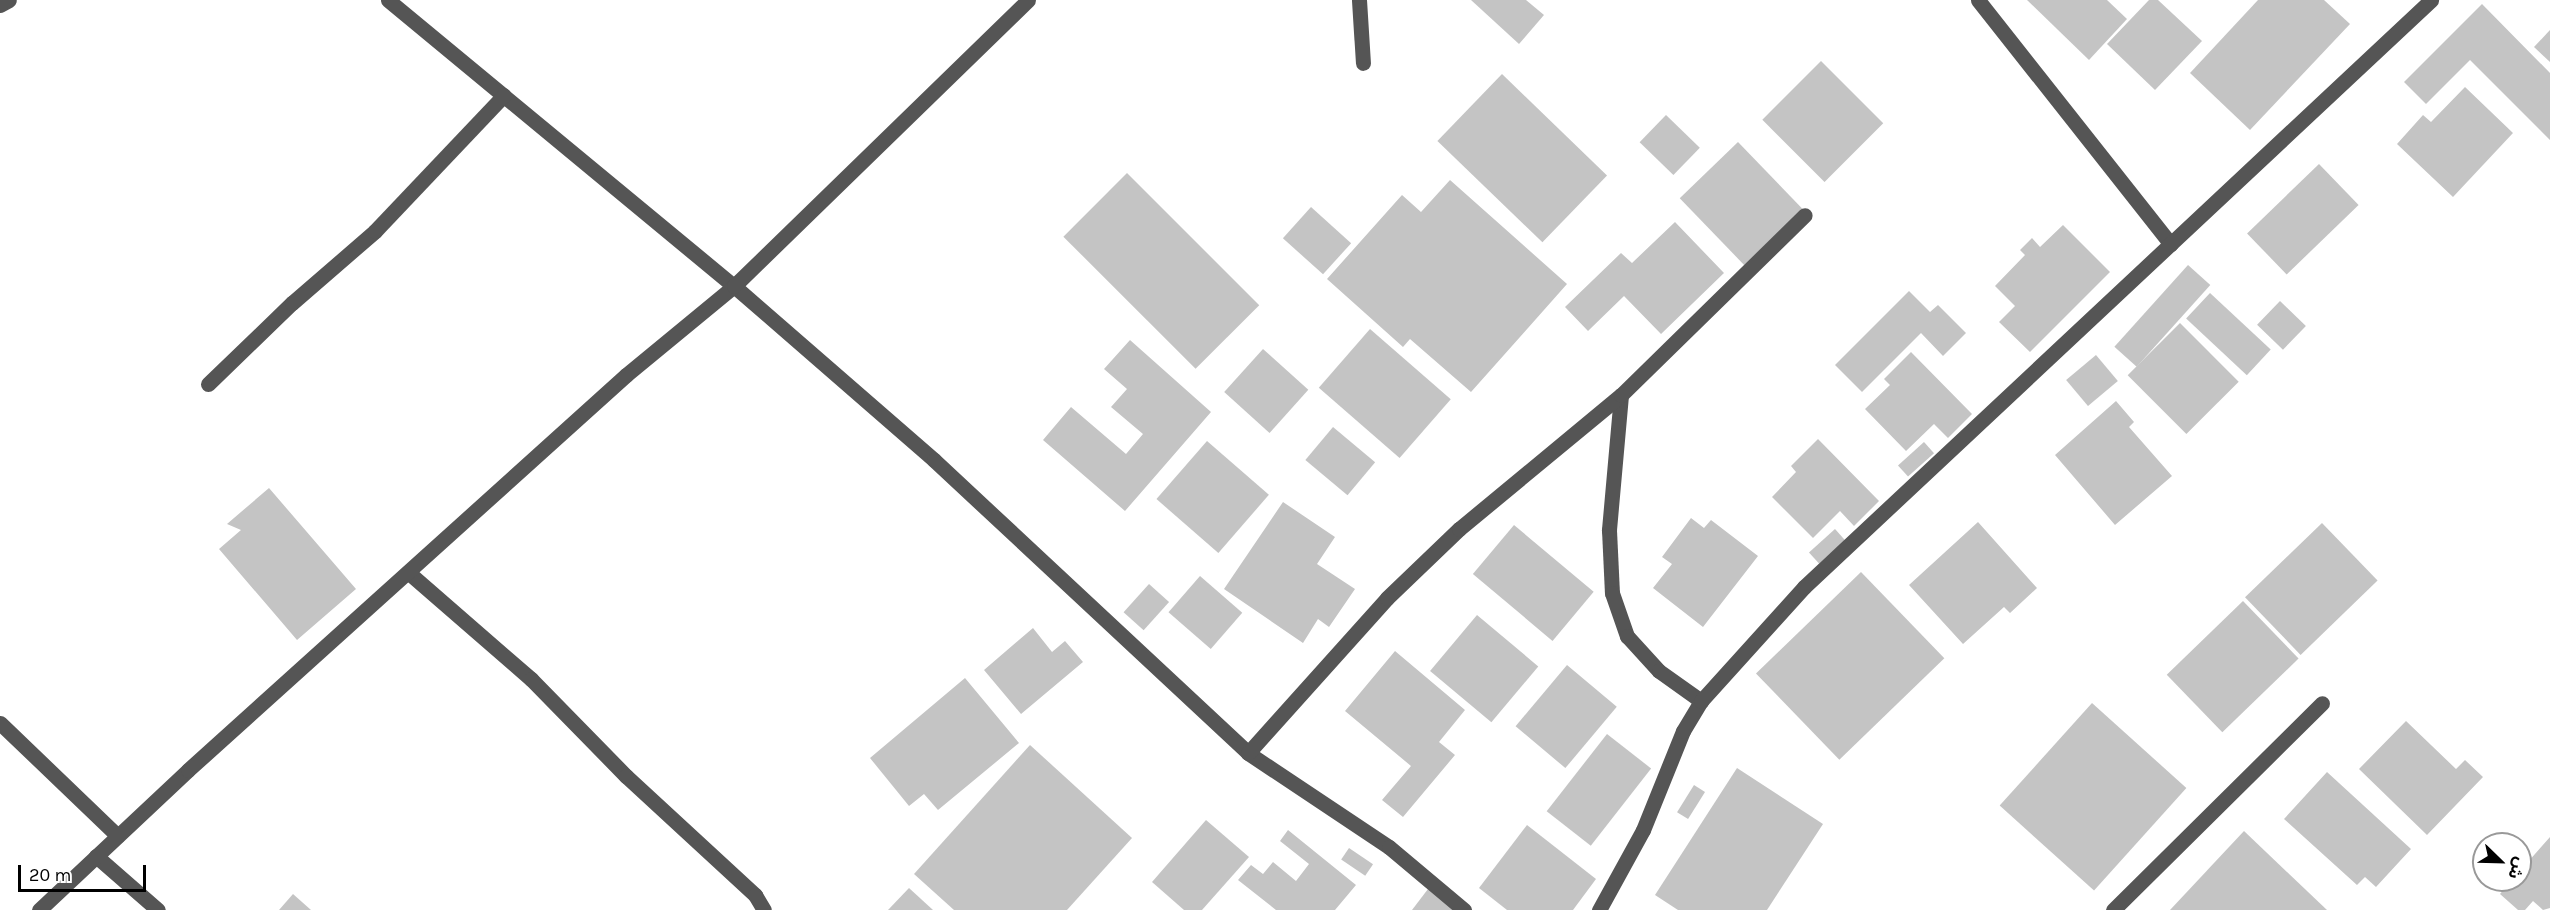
<!DOCTYPE html>
<html>
<head>
<meta charset="utf-8">
<style>
	body { margin:0 }
	#map { position:relative; width:2550px; height:910px; overflow:hidden; background:#fff; font-family:Karla,"Noto Sans Arabic",sans-serif }
	div>[style] { position:absolute }
	.building>* { inset:0; background:#c4c4c4; transform-origin:0 0 }
	.minor>* { height:15px; margin:-7.5px; padding:0 7.5px; transform-origin:7.5px; border-radius:7.5px; background:#555 }
	span { translate:-50% -50%; white-space:nowrap; text-align:center; line-height:1.15; -webkit-text-stroke:4.5px #fff; paint-order:stroke }
	.north { position:absolute; left:2472px; top:832px; width:60px; height:60px; box-sizing:border-box; background:#fff; border:2px solid #999; border-radius:50%; rotate:113deg; font-size:16px; font-weight:700; line-height:24px; text-align:center; color:#000 }
	.north::after { content:''; display:block; margin:auto; width:21px; height:27px; background:#000; clip-path:polygon(50% 0,100% 100%,50% 72%,0 100%) }
	.scale { position:absolute; left:18px; top:865px; width:128px; height:27px; box-sizing:border-box; border:3px solid #000; border-top:0; padding-left:8px; font-size:18px; line-height:21px; white-space:nowrap; color:#000; -webkit-text-stroke:4px #fff; paint-order:stroke }
</style>
</head>
<body>
<div id="map">
	<div class="building">
		<div style="clip-path:polygon(1471px 0,1526px 0,1544px 15px,1519px 44px)"></div>
		<div style="clip-path:polygon(2027px 0,2107px 0,2127px 19px,2089px 60px)"></div>
		<div style="clip-path:polygon(2149px 0,2158px 0,2202px 41px,2155px 90px,2107px 44px)"></div>
		<div style="clip-path:polygon(2258px 0,2324px 0,2350px 24px,2250px 130px,2190px 73px)"></div>
		<div style="clip-path:polygon(2482px 4px,2550px 73px,2550px 140px,2470px 60px,2426px 104px,2404px 82px)"></div>
		<div style="clip-path:polygon(2550px 30px,2550px 62px,2534px 47px)"></div>
		<div style="left:1821px;top:61px;width:88px;height:83px;rotate:45deg"></div>
		<div style="left:1502px;top:74px;width:146px;height:93px;rotate:44deg"></div>
		<div style="clip-path:polygon(2465px 87px,2513px 133px,2453px 197px,2397px 144px,2423px 115px,2431px 122px)"></div>
		<div style="left:1666px;top:115px;width:47px;height:38px;rotate:44deg"></div>
		<div style="left:1738px;top:142px;width:93px;height:81px;rotate:46deg"></div>
		<div style="left:2319px;top:164px;width:57px;height:100px;rotate:46deg"></div>
		<div style="left:1127px;top:173px;width:187px;height:90px;rotate:45deg"></div>
		<div style="clip-path:polygon(1450px 180px,1567px 284px,1471px 392px,1410px 339px,1403px 347px,1327px 279px,1402px 195px,1421px 212px)"></div>
		<div style="left:1311px;top:207px;width:54px;height:42px;rotate:42deg"></div>
		<div style="clip-path:polygon(1675px 222px,1724px 273px,1661px 334px,1624px 296px,1588px 331px,1565px 307px,1621px 253px,1632px 263px)"></div>
		<div style="clip-path:polygon(2063px 225px,2110px 272px,2030px 352px,1999px 322px,2015px 306px,1995px 286px,2025px 255px,2020px 250px,2032px 238px,2040px 247px)"></div>
		<div style="left:2188px;top:265px;width:30px;height:110px;rotate:42deg"></div>
		<div style="clip-path:polygon(1909px 291px,1930px 312px,1938px 305px,1966px 333px,1943px 356px,1921px 333px,1862px 392px,1835px 365px)"></div>
		<div style="left:2210px;top:293px;width:83px;height:35px;rotate:43deg"></div>
		<div style="left:2280px;top:301px;width:36px;height:33px;rotate:44deg"></div>
		<div style="left:2180px;top:323px;width:83px;height:74px;rotate:45deg"></div>
		<div style="left:1370px;top:329px;width:107px;height:78px;rotate:41deg"></div>
		<div style="clip-path:polygon(1130px 340px,1211px 412px,1125px 511px,1043px 440px,1071px 407px,1126px 454px,1143px 434px,1111px 407px,1127px 389px,1104px 369px)"></div>
		<div style="left:1263px;top:349px;width:61px;height:58px;rotate:42deg"></div>
		<div style="clip-path:polygon(1911px 352px,1972px 414px,1948px 438px,1934px 424px,1906px 451px,1865px 409px,1890px 385px,1884px 379px)"></div>
		<div style="left:2096px;top:355px;width:34px;height:39px;rotate:50deg"></div>
		<div style="clip-path:polygon(2116px 401px,2134px 422px,2129px 427px,2172px 476px,2115px 525px,2055px 455px)"></div>
		<div style="left:1333px;top:427px;width:55px;height:43px;rotate:40deg"></div>
		<div style="clip-path:polygon(1818px 439px,1879px 501px,1854px 526px,1840px 511px,1813px 538px,1772px 497px,1796px 472px,1791px 466px)"></div>
		<div style="left:1207px;top:441px;width:82px;height:77px;rotate:41deg"></div>
		<div style="left:1924px;top:442px;width:15px;height:35px;rotate:48deg"></div>
		<div style="clip-path:polygon(269px 488px,356px 589px,297px 640px,219px 549px,241px 530px,227px 524px)"></div>
		<div style="clip-path:polygon(1283px 502px,1335px 537px,1317px 564px,1355px 589px,1329px 627px,1318px 619px,1303px 643px,1224px 589px)"></div>
		<div style="clip-path:polygon(1691px 518px,1704px 528px,1711px 520px,1758px 556px,1703px 627px,1653px 588px,1672px 564px,1662px 557px)"></div>
		<div style="clip-path:polygon(1978px 522px,2037px 588px,2010px 613px,2004px 607px,1963px 644px,1909px 585px)"></div>
		<div style="left:2322px;top:523px;width:80px;height:107px;rotate:46deg"></div>
		<div style="left:1514px;top:525px;width:104px;height:64px;rotate:40deg"></div>
		<div style="left:1835px;top:529px;width:15px;height:35px;rotate:48deg"></div>
		<div style="left:1861px;top:572px;width:120px;height:146px;rotate:46deg"></div>
		<div style="left:1200px;top:576px;width:56px;height:48px;rotate:41deg"></div>
		<div style="left:1149px;top:584px;width:27px;height:38px;rotate:42deg"></div>
		<div style="left:2243px;top:601px;width:80px;height:106px;rotate:46deg"></div>
		<div style="left:1477px;top:615px;width:80px;height:73px;rotate:40deg"></div>
		<div style="clip-path:polygon(1033px 628px,1052px 652px,1065px 641px,1083px 662px,1021px 714px,984px 670px)"></div>
		<div style="clip-path:polygon(1395px 651px,1465px 710px,1439px 742px,1455px 755px,1403px 817px,1382px 800px,1411px 766px,1345px 711px)"></div>
		<div style="left:1567px;top:665px;width:65px;height:80px;rotate:40deg"></div>
		<div style="clip-path:polygon(965px 678px,1019px 743px,938px 810px,924px 794px,909px 806px,870px 758px)"></div>
		<div style="left:2092px;top:703px;width:127px;height:138px;rotate:42deg"></div>
		<div style="clip-path:polygon(2406px 721px,2456px 769px,2465px 760px,2483px 777px,2427px 835px,2359px 769px)"></div>
		<div style="left:1607px;top:734px;width:56px;height:98px;rotate:38deg"></div>
		<div style="clip-path:polygon(1030px 745px,1132px 838px,1067px 910px,954px 910px,914px 874px)"></div>
		<div style="clip-path:polygon(1737px 768px,1823px 824px,1767px 910px,1678px 910px,1655px 895px)"></div>
		<div style="clip-path:polygon(2327px 772px,2411px 849px,2376px 887px,2365px 877px,2357px 885px,2284px 819px)"></div>
		<div style="left:1694px;top:785px;width:13px;height:32px;rotate:32deg"></div>
		<div style="clip-path:polygon(1206px 820px,1249px 857px,1202px 910px,1184px 910px,1152px 882px)"></div>
		<div style="clip-path:polygon(1527px 825px,1596px 879px,1573px 910px,1507px 910px,1479px 888px)"></div>
		<div style="clip-path:polygon(1288px 830px,1356px 885px,1335px 910px,1276px 910px,1238px 880px,1251px 865px,1263px 874px,1273px 862px,1296px 881px,1309px 864px,1280px 841px)"></div>
		<div style="clip-path:polygon(2244px 831px,2327px 910px,2170px 910px)"></div>
		<div style="clip-path:polygon(2550px 837px,2550px 908px,2543px 910px,2533px 901px,2525px 910px,2518px 910px,2500px 894px,2512px 880px,2520px 880px,2520px 871px)"></div>
		<div style="left:1349px;top:848px;width:29px;height:14px;rotate:34deg"></div>
		<div style="clip-path:polygon(909px 888px,933px 910px,888px 910px)"></div>
		<div style="clip-path:polygon(1428px 889px,1454px 910px,1412px 910px)"></div>
		<div style="clip-path:polygon(293px 894px,311px 910px,279px 910px)"></div>
	</div>
	<div class="minor">
		<div style="left:388px;top:0;width:449px;rotate:39.6deg"></div>
		<div style="left:734px;top:286px;width:265px;rotate:41deg"></div>
		<div style="left:934px;top:460px;width:429px;rotate:43deg"></div>
		<div style="left:1248px;top:753px;width:169px;rotate:33.7deg"></div>
		<div style="left:1389px;top:847px;width:98px;rotate:40deg"></div>
		<div style="left:1359px;top:0;width:63px;rotate:86.4deg"></div>
		<div style="left:1978px;top:0;width:311px;rotate:51.7deg"></div>
		<div style="left:0;top:5px;width:10px;rotate:-29deg"></div>
		<div style="left:208px;top:384px;width:117px;rotate:-44deg"></div>
		<div style="left:292px;top:303px;width:110px;rotate:-40.9deg"></div>
		<div style="left:375px;top:231px;width:187px;rotate:-46.5deg"></div>
		<div style="left:1621px;top:395px;width:136px;rotate:95.1deg"></div>
		<div style="left:1609px;top:530px;width:63px;rotate:87.3deg"></div>
		<div style="left:1612px;top:593px;width:46px;rotate:70.8deg"></div>
		<div style="left:1627px;top:636px;width:47px;rotate:47.6deg"></div>
		<div style="left:1659px;top:671px;width:52px;rotate:35.5deg"></div>
		<div style="left:409px;top:573px;width:162px;rotate:41deg"></div>
		<div style="left:531px;top:679px;width:136px;rotate:45.6deg"></div>
		<div style="left:626px;top:776px;width:176px;rotate:42.7deg"></div>
		<div style="left:755px;top:895px;width:17px;rotate:59deg"></div>
		<div style="left:0;top:723px;width:163px;rotate:43.8deg"></div>
		<div style="left:1248px;top:753px;width:208px;rotate:-48.1deg"></div>
		<div style="left:1387px;top:598px;width:100px;rotate:-43.8deg"></div>
		<div style="left:1459px;top:529px;width:210px;rotate:-39.6deg"></div>
		<div style="left:1621px;top:395px;width:257px;rotate:-44.4deg"></div>
		<div style="left:96px;top:856px;width:82px;rotate:41.1deg"></div>
		<div style="left:39px;top:910px;width:204px;rotate:-43.2deg"></div>
		<div style="left:188px;top:770px;width:590px;rotate:-42.04deg"></div>
		<div style="left:626px;top:375px;width:140px;rotate:-39.5deg"></div>
		<div style="left:734px;top:286px;width:410px;rotate:-44.2deg"></div>
		<div style="left:1599px;top:910px;width:91px;rotate:-61.2deg"></div>
		<div style="left:1643px;top:830px;width:107px;rotate:-68deg"></div>
		<div style="left:1683px;top:731px;width:35px;rotate:-59deg"></div>
		<div style="left:1701px;top:701px;width:154px;rotate:-47.9deg"></div>
		<div style="left:1804px;top:587px;width:859px;rotate:-43.11deg"></div>
		<div style="left:2113px;top:910px;width:294px;rotate:-44.7deg"></div>
	</div>
	<div class="north">ش</div>
	<div class="scale">20 m</div>
</div>
</body>
</html>
